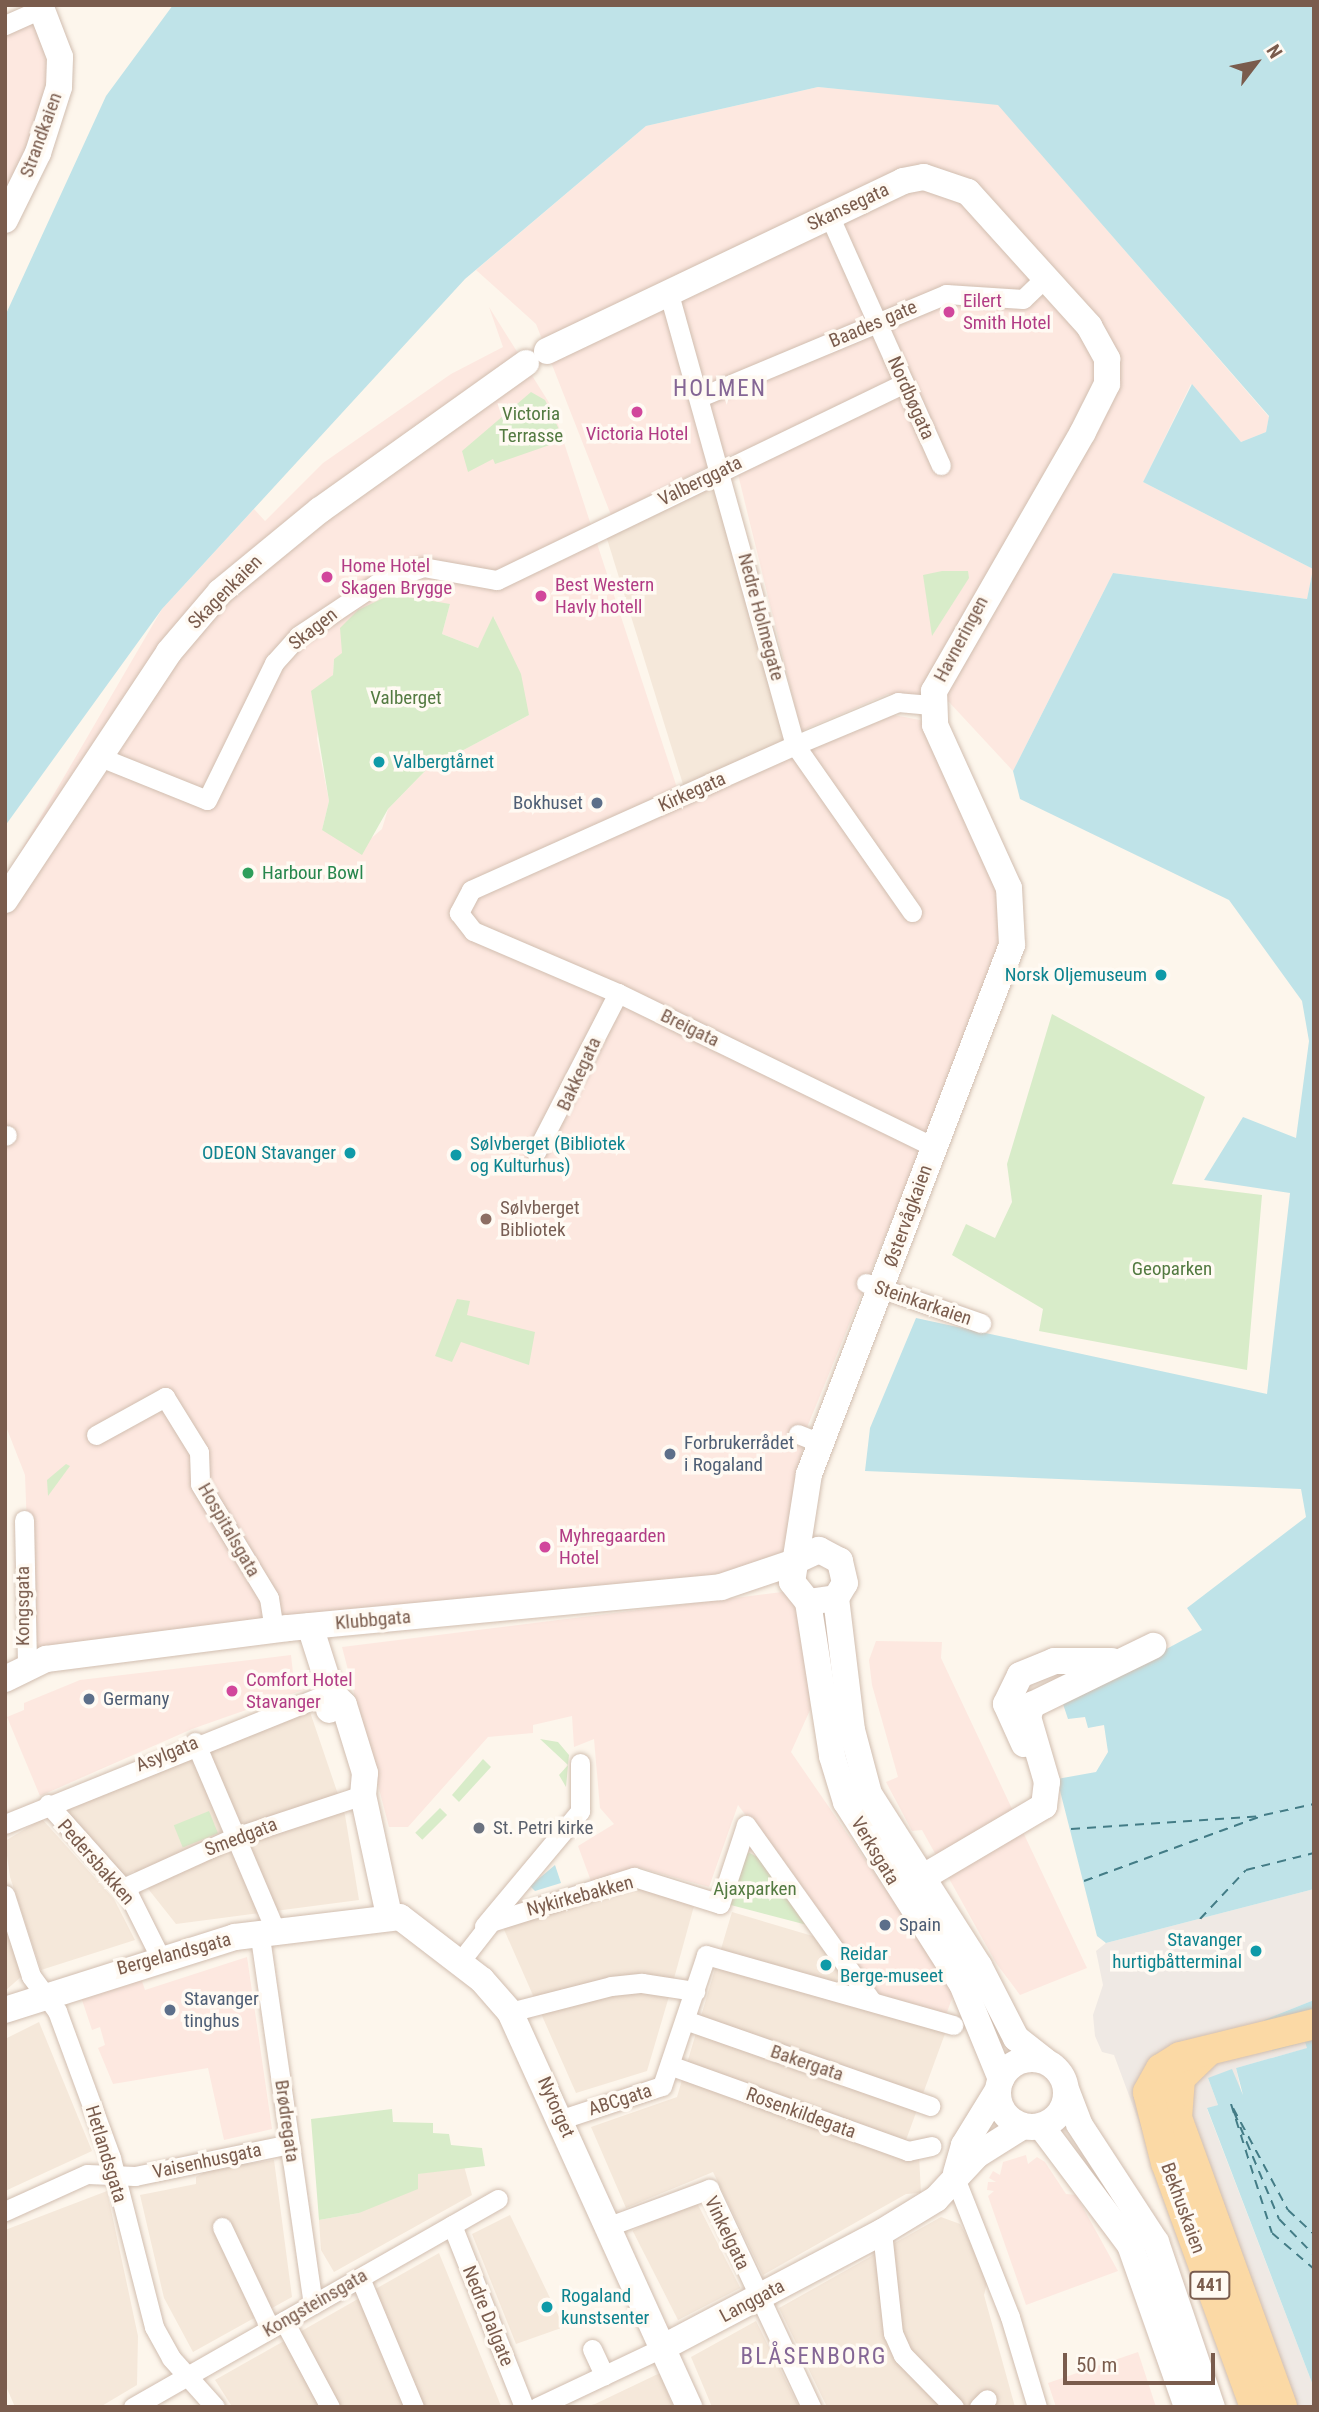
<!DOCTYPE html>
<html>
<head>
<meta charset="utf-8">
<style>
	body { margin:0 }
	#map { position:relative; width:1319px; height:2412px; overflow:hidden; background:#fdf6ec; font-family:"Roboto Condensed",sans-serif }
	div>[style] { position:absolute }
	.residential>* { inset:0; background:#f5e8da; transform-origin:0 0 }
	.commercial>* { inset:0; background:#fde8e0 }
	.industrial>* { inset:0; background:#efe9e4 }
	.green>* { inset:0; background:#d8ecc9; transform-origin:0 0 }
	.water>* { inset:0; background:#bfe3e8 }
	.ferry>* { height:2px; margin-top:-1px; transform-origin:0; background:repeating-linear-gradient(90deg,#437c86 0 9px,transparent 0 16px) }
	.roads { filter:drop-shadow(0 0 2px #d1beb0) drop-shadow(0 0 2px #d1beb0) }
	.street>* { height:19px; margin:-9.5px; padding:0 9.5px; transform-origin:9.5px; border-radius:9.5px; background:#fff }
	.secondary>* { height:26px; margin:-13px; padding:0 13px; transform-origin:13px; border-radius:13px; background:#fff }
	.secondary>.ring { margin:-13px; padding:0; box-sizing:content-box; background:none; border:26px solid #fff; border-radius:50% }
	.primary>* { height:30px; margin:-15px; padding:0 15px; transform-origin:15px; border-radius:15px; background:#fbd9a5 }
	.dots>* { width:19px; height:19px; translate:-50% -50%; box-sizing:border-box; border:4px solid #fffaf3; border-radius:50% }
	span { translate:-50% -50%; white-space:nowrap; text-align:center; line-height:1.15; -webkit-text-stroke:7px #fffaf3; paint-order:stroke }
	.shield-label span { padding:2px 5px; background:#fffaf3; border:2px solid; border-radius:5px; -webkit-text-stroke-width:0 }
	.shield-label { font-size:18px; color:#7a5c4d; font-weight:700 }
	.street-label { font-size:19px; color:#7a5c4d }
	.hotel-label { font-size:19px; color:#b23c85 }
	.left { translate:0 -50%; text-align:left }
	.park-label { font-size:19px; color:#537a41 }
	.culture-label { font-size:19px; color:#0d838f }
	.right { translate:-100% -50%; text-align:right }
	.service-label { font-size:19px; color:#4e5e75 }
	.leisure-label { font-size:19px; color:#27864d }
	.education-label { font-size:19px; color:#785e54 }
	.worship-label { font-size:19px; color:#5b616d }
	.quarter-label { font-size:23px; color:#846695; letter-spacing:2px }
	.frame { position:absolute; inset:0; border:7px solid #7a5c4d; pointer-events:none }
	.north { position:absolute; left:1221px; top:28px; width:70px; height:70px; -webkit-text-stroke:5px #fffaf3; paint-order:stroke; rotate:58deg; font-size:19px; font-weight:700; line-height:28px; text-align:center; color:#7a5c4d }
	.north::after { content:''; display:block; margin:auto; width:24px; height:32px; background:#7a5c4d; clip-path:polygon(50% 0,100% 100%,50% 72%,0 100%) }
	.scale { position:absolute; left:1063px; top:2353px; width:152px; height:32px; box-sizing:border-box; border:4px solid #7a5c4d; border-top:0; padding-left:9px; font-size:21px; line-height:24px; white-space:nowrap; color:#7a5c4d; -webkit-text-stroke:5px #fffaf3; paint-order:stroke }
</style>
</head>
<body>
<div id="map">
	<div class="residential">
		<div style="clip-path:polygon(721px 471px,795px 745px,686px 794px,604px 529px)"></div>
		<div style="clip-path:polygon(308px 1706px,345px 1815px,359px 1900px,176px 1924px,134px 1871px,125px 1876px,80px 1836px,68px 1809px)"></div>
		<div style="clip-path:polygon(42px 1819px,114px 1899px,135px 1940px,41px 1970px,10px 1877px,5px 1841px)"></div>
		<div style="clip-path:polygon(633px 1886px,694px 1906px,670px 1993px,647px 2071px,576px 2093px,502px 1925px)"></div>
		<div style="clip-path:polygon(732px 1912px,826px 1940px,871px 2007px,946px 2031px,906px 2140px,919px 2155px,921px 2193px,906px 2194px,763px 2275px,713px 2172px,626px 2208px,591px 2127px,677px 2097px)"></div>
		<div style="clip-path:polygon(5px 1925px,22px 1976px,5px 1991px)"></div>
		<div style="clip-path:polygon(39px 2022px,92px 2151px,5px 2191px,5px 2039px)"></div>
		<div style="clip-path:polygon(274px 2160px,292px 2297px,193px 2352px,164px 2298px,140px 2195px,196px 2184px,196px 2177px,211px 2169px)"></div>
		<div style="clip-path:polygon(464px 2166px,472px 2195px,334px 2272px,321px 2250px,319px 2220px,359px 2213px,417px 2174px)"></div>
		<div style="clip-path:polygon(107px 2191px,138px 2336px,137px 2385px,100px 2407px,15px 2407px,5px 2384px,5px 2230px)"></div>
		<div style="left:695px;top:2199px;width:100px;height:70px;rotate:63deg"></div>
		<div style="clip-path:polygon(510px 2215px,564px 2327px,516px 2344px,472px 2234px)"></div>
		<div style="clip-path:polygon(941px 2217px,960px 2224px,989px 2276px,984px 2295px,1015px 2407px,827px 2407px,779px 2308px)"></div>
		<div style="clip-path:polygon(439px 2253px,501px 2406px,231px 2405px,215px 2380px)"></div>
		<div style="clip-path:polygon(756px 2321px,799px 2407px,712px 2407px,691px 2357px)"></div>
		<div style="clip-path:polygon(660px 2373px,673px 2407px,584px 2407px,595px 2404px)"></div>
	</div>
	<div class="commercial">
		<div style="clip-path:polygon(41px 9px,58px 51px,5px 220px,5px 25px)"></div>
		<div style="clip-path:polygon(818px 87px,998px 104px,1269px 417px,1266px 432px,1241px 442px,1191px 384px,1143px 482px,1313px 569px,1307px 599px,1113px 573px,1013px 771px,949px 702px,888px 694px,801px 731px,733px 454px,611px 515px,536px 324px,476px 270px,646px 126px)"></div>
		<div style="clip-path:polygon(evenodd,489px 307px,553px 409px,682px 803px,894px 715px,920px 720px,998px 888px,1007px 938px,806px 1430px,783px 1558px,733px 1574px,32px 1661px,25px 1475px,5px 1424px,5px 878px,162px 609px,254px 509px,265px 521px,323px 463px,451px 374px,503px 347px,489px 307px,450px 604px,442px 634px,478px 648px,494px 617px,529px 715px,426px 770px,388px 809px,382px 829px,368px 841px,322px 830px,329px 801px,317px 739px,321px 688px,333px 675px,334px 659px,450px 604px)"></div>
		<div style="clip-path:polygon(790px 1591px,801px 1604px,811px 1708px,791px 1752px,955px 1990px,946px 2015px,884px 2000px,738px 1805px,709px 1887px,637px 1867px,591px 1881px,578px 1846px,614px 1824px,600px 1808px,594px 1739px,574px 1747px,572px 1716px,533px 1725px,533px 1733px,488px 1737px,408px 1827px,389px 1827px,342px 1647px)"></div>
		<div style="clip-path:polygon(876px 1641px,942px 1642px,941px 1658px,1087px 1968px,1020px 1995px,996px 1963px,922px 1830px,912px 1831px,886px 1782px,898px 1777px,872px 1685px,869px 1660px)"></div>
		<div style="clip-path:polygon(291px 1655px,293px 1673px,299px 1673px,306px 1689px,192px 1729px,40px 1796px,7px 1717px,24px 1710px,24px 1703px,80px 1680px)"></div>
		<div style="clip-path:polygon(247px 1957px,272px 2129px,224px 2140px,208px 2068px,113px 2084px,98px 2048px,105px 2045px,100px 2027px,92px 2030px,81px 1997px,141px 1978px,145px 1990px)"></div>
		<div style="clip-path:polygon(1026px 2155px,1028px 2164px,1037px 2157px,1045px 2162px,1066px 2194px,1076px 2195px,1118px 2271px,1026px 2305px,988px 2196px,994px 2191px,987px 2190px,988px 2182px,996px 2182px,989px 2178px,993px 2171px,1000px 2175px,1003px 2162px)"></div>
		<div style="clip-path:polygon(1138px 2352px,1156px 2407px,1056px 2407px,1048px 2383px)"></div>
	</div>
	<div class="industrial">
		<div style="clip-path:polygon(1314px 1889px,1314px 2000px,1264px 2020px,1272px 2051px,1306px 2041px,1308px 2048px,1236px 2068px,1242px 2096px,1232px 2070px,1242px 2101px,1208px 2078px,1218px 2105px,1207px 2109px,1314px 2388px,1314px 2407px,1245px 2407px,1114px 2055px,1102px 2052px,1095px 2036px,1093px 2015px,1103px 1985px,1096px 1951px,1106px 1943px)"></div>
	</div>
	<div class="green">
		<div style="clip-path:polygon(531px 392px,545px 400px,564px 440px,495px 464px,493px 459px,468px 472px,462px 451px)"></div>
		<div style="clip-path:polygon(942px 571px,968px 571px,969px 578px,932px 636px,923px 575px)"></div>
		<div style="clip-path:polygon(392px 594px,450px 604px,442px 634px,478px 648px,493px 616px,521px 674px,529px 715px,426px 770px,388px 809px,362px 855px,322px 830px,329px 801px,311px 691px,333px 675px,334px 659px,342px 653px,340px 628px,358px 610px)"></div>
		<div style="clip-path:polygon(1052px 1014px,1205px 1097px,1172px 1184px,1262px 1195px,1247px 1370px,1039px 1331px,1043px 1309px,952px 1255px,966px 1224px,995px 1238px,1012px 1202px,1007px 1164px)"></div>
		<div style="clip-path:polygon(457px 1299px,470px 1301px,467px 1315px,535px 1332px,529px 1365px,461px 1342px,452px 1362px,435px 1356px)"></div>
		<div style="clip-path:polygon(66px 1464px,70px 1466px,48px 1496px,47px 1480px)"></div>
		<div style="clip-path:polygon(540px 1739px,558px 1742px,569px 1755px,566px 1787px,559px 1775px,568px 1765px)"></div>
		<div style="clip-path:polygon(483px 1759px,491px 1767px,459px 1802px,452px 1795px)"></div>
		<div style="left:440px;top:1808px;width:10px;height:35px;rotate:45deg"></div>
		<div style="left:209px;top:1811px;width:24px;height:38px;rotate:68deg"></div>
		<div style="clip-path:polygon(748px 1852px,759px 1858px,811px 1926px,727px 1904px)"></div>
		<div style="clip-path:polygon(392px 2109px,393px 2122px,433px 2123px,433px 2133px,449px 2134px,451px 2145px,482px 2148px,485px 2166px,418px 2174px,418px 2189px,359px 2213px,319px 2220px,311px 2119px)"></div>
	</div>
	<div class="water">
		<div style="clip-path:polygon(173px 5px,1314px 5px,1314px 1889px,1106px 1943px,1097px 1936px,1057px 1779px,1096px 1772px,1108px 1752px,1104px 1725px,1088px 1728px,1085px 1717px,1068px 1719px,1063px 1704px,1202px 1630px,1187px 1608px,1306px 1517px,1301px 1489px,865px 1471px,870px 1428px,916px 1318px,1267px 1394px,1290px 1193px,1204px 1180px,1243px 1117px,1296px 1138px,1309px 1041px,1302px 1001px,1229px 900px,1020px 799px,1013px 771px,1113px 573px,1307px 599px,1313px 569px,1143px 482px,1192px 384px,1241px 442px,1266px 432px,1269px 416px,998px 105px,818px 87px,646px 126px,465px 279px,162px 609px,5px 826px,5px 316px,106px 96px)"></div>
		<div style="clip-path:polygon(555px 1865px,561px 1883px,535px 1891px,530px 1886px)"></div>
		<div style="clip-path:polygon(1314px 2000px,1314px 2388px,1207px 2108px,1218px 2105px,1208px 2078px,1232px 2069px,1243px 2095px,1236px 2068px,1307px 2048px,1305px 2042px,1272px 2051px,1264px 2020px)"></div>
	</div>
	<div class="ferry">
		<div style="left:1071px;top:1829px;width:189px;rotate:-3.9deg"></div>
		<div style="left:1084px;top:1881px;width:192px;rotate:-20.1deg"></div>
		<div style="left:1264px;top:1815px;width:51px;rotate:-12.4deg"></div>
		<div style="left:1200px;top:1919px;width:67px;rotate:-46.8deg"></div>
		<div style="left:1246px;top:1870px;width:70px;rotate:-14deg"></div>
		<div style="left:1231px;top:2104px;width:135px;rotate:72.4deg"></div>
		<div style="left:1272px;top:2233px;width:55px;rotate:40.6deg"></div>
		<div style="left:1233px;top:2108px;width:116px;rotate:61.7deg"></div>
		<div style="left:1288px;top:2210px;width:35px;rotate:43deg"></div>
		<div style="left:1234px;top:2112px;width:116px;rotate:67.2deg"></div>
		<div style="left:1279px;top:2219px;width:50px;rotate:45.8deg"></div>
	</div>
	<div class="roads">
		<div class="street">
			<div style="left:5px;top:25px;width:39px;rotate:-24deg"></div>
			<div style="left:829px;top:215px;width:274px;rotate:65.9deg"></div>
			<div style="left:669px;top:294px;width:468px;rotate:74.4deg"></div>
			<div style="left:795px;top:745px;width:204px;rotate:55deg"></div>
			<div style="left:700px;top:397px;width:267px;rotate:-22.7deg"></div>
			<div style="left:946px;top:294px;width:77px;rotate:3.7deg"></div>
			<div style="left:1023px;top:299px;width:32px;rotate:-44deg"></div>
			<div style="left:931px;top:705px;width:33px;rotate:-175deg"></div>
			<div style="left:898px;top:702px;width:112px;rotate:157.3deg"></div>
			<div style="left:795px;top:745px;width:355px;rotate:155.9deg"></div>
			<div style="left:471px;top:890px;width:26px;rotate:118deg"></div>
			<div style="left:459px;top:913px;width:23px;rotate:52deg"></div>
			<div style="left:473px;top:931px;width:158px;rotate:23.2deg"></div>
			<div style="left:618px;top:993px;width:352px;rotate:26deg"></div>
			<div style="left:100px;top:757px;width:115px;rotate:21.9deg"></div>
			<div style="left:207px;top:800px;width:153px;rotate:-63.9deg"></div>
			<div style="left:274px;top:663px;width:36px;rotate:-48deg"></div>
			<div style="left:298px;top:636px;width:94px;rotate:-33.7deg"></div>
			<div style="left:376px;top:584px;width:50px;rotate:-19.9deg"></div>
			<div style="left:423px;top:567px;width:75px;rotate:10deg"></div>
			<div style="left:497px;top:580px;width:452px;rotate:-25.8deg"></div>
			<div style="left:5px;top:1136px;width:2px;rotate:-27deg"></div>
			<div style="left:536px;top:1152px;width:179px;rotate:-62.7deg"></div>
			<div style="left:866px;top:1283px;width:122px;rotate:19.2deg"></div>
			<div style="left:798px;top:1434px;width:22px;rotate:22deg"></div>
			<div style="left:96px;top:1435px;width:79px;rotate:-28.8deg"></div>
			<div style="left:165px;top:1397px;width:65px;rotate:58.3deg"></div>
			<div style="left:199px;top:1452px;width:32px;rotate:88deg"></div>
			<div style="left:200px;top:1484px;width:133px;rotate:58.8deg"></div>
			<div style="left:269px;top:1598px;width:31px;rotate:81deg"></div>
			<div style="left:24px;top:1520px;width:143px;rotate:88.8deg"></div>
			<div style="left:195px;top:1742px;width:209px;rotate:66.9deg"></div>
			<div style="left:48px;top:1804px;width:122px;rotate:48.3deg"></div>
			<div style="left:129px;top:1895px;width:72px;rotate:63.4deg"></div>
			<div style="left:5px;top:1824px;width:352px;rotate:-22deg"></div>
			<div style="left:746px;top:1825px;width:215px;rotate:54.5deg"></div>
			<div style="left:123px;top:1888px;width:123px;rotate:-24.5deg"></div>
			<div style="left:235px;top:1837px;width:135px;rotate:-18.2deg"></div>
			<div style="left:5px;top:1895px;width:85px;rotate:72.2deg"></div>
			<div style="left:31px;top:1976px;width:44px;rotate:53.4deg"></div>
			<div style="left:57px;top:2011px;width:157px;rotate:69.8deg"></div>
			<div style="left:111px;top:2158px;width:174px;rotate:75.7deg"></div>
			<div style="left:154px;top:2327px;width:35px;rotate:61deg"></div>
			<div style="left:171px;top:2358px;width:66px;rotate:48.1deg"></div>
			<div style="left:484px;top:1926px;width:150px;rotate:-50.1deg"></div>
			<div style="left:580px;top:1811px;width:48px;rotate:-90deg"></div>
			<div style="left:260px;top:1937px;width:371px;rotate:81.8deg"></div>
			<div style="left:459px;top:1963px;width:52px;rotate:-52deg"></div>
			<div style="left:491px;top:1922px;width:150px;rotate:-17.5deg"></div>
			<div style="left:634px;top:1877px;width:90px;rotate:17.4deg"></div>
			<div style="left:720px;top:1904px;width:83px;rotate:-71.8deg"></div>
			<div style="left:510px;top:2012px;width:104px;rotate:-14.4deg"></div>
			<div style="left:611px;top:1986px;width:31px;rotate:-6deg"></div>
			<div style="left:642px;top:1983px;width:54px;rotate:8.6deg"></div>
			<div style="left:685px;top:2020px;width:260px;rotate:19.3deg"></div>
			<div style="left:672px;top:2066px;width:251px;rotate:19.8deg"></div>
			<div style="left:908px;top:2151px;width:24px;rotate:-12deg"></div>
			<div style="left:562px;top:2119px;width:105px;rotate:-18.3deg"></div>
			<div style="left:662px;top:2086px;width:138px;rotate:-71.4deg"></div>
			<div style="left:706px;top:1955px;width:257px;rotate:15.8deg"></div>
			<div style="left:955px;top:2178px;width:149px;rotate:68.4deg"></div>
			<div style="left:1010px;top:2317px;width:94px;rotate:73.3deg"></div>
			<div style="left:5px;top:2211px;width:90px;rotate:-24.3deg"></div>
			<div style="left:87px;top:2174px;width:48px;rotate:2.4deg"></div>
			<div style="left:135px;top:2176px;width:158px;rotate:-11.7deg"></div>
			<div style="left:452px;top:2225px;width:196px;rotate:68.4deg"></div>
			<div style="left:609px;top:2226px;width:107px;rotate:-20.3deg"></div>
			<div style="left:709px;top:2189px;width:241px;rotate:64.9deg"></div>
			<div style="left:222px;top:2227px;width:112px;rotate:64.6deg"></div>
			<div style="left:882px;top:2232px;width:102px;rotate:83.8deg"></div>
			<div style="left:893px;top:2333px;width:24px;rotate:66deg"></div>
			<div style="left:903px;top:2355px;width:73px;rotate:45.6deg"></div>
			<div style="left:360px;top:2278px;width:140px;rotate:67.3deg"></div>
			<div style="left:284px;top:2321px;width:98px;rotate:61.9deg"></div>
			<div style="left:592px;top:2349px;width:29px;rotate:65deg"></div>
			<div style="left:133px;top:2407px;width:420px;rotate:-29.7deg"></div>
			<div style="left:537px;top:2407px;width:138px;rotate:-25.3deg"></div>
			<div style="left:979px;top:2407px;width:11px;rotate:-45deg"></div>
		</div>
		<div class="secondary">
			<div style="left:5px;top:220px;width:75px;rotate:-63.8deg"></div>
			<div style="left:38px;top:153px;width:69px;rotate:-72.3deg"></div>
			<div style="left:59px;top:87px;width:30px;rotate:-88deg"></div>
			<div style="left:60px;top:57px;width:56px;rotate:-111deg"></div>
			<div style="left:547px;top:351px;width:395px;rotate:-25.5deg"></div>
			<div style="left:903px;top:181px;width:21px;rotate:-11deg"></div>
			<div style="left:924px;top:177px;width:46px;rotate:18.8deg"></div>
			<div style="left:968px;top:192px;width:181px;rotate:47.9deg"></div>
			<div style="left:1089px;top:326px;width:38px;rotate:61deg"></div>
			<div style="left:1107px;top:359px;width:25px;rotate:90deg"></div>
			<div style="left:1107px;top:384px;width:54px;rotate:116.6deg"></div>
			<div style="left:1083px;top:432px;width:299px;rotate:119.9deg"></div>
			<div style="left:934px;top:691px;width:34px;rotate:88deg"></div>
			<div style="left:935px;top:725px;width:179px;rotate:65.6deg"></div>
			<div style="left:1009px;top:888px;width:57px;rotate:87deg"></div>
			<div style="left:1012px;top:945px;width:567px;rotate:110.99deg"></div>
			<div style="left:809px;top:1474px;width:109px;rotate:98.9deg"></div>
			<div style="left:792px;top:1582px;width:26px;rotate:51deg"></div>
			<div style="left:808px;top:1602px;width:28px;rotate:-8deg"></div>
			<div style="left:836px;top:1598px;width:17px;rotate:-59deg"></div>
			<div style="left:845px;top:1583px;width:23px;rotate:-103deg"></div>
			<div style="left:840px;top:1561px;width:24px;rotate:-152deg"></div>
			<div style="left:819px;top:1550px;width:23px;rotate:155deg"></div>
			<div style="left:5px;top:900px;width:297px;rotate:-56.5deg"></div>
			<div style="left:169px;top:652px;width:79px;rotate:-49.6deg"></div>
			<div style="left:220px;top:592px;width:129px;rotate:-39.4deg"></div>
			<div style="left:320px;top:510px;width:253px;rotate:-35.5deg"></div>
			<div style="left:836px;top:1598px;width:133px;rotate:83.1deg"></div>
			<div style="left:852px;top:1730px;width:66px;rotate:75.1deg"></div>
			<div style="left:869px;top:1794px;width:204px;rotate:57.4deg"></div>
			<div style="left:979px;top:1966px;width:81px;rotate:62.8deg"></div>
			<div style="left:1016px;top:2038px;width:36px;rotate:38deg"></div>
			<div style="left:808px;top:1602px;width:156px;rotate:81.1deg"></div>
			<div style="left:832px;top:1756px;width:48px;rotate:73.1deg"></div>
			<div style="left:846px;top:1802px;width:216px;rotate:57.5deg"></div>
			<div style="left:962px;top:1984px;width:103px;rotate:67.7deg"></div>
			<div style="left:310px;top:1626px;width:69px;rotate:72.3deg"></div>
			<div style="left:331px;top:1692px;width:18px;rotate:96deg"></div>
			<div style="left:5px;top:1679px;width:46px;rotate:-26deg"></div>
			<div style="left:46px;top:1659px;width:244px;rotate:-7.3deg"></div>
			<div style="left:288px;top:1628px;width:435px;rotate:-5.4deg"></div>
			<div style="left:721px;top:1587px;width:78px;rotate:-18.7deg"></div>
			<div style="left:331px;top:1692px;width:18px;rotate:45deg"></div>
			<div style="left:344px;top:1705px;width:71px;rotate:72.8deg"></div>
			<div style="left:365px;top:1773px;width:22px;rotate:95deg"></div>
			<div style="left:363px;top:1795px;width:123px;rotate:77.8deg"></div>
			<div style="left:1024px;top:1744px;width:44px;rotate:-114.2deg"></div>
			<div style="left:1006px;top:1704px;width:32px;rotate:-64deg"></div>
			<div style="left:1020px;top:1675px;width:37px;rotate:-22deg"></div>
			<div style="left:1054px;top:1661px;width:58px"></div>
			<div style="left:920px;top:1879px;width:144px;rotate:-30.5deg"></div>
			<div style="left:1044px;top:1806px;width:24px;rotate:-83deg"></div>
			<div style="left:1047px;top:1782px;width:68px;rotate:-106.3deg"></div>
			<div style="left:1028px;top:1717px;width:13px;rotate:-72deg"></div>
			<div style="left:1032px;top:1705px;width:135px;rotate:-26deg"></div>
			<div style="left:5px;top:2010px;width:241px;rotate:-17.6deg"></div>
			<div style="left:235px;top:1937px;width:166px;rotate:-6.9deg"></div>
			<div style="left:400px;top:1917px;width:103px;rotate:37.5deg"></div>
			<div style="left:482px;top:1980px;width:43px;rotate:48.8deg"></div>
			<div style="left:510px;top:2012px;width:434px;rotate:65.6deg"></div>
			<div class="ring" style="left:998px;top:2059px;width:42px;height:42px"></div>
			<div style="left:1067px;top:2092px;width:34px;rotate:69deg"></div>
			<div style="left:1079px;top:2124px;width:141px;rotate:56.9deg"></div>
			<div style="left:1156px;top:2242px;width:174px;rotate:71.3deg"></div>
			<div style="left:1041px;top:2126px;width:149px;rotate:53.2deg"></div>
			<div style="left:1130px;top:2245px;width:172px;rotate:70.6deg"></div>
			<div style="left:956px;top:2173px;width:29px;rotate:-74deg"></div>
			<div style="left:964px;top:2145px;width:65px;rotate:-58.3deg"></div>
			<div style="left:662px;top:2348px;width:249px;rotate:-27.8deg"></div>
			<div style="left:882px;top:2232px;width:63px;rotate:-31.4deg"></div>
			<div style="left:936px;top:2199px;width:60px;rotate:-47deg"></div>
			<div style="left:977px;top:2155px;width:54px;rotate:-32.2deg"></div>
		</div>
		<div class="primary">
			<div style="left:1206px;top:2053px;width:36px;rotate:136deg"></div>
			<div style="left:1180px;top:2078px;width:40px;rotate:94.3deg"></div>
			<div style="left:1177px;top:2118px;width:307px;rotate:70deg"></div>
			<div style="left:1255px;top:2407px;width:260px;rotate:-110deg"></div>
			<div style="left:1166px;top:2163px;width:73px;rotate:-104.2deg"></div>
			<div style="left:1148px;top:2092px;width:26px;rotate:-61deg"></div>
			<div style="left:1161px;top:2069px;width:22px;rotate:-32deg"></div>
			<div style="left:1180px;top:2057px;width:138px;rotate:-13.8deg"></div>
		</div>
	</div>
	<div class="dots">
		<div style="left:949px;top:312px;background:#d1479c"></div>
		<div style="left:637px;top:412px;background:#d1479c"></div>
		<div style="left:327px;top:577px;background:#d1479c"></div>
		<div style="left:541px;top:596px;background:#d1479c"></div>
		<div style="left:379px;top:762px;background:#0f9aa8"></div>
		<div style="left:597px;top:803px;background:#5c6f8a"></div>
		<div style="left:248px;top:873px;background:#2e9e5b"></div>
		<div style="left:1161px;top:975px;background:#0f9aa8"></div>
		<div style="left:350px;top:1153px;background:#0f9aa8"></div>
		<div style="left:456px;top:1155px;background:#0f9aa8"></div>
		<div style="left:486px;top:1219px;background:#8d6e63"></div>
		<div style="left:670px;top:1454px;background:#5c6f8a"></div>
		<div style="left:545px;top:1547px;background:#d1479c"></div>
		<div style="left:232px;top:1691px;background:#d1479c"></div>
		<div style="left:89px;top:1699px;background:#5c6f8a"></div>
		<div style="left:479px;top:1828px;background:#6b7280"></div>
		<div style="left:885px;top:1925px;background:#5c6f8a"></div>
		<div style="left:1256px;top:1951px;background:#0f9aa8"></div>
		<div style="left:826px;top:1965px;background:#0f9aa8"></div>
		<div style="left:170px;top:2010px;background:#5c6f8a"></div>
		<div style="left:547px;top:2307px;background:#0f9aa8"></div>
	</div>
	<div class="shield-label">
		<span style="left:1210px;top:2285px">441</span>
	</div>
	<div class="street-label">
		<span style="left:41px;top:135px;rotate:-70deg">Strandkaien</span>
		<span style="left:848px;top:207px;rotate:-25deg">Skansegata</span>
		<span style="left:873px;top:324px;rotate:-23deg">Baades gate</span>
		<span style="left:911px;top:398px;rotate:66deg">Nordbøgata</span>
		<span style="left:700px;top:481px;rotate:-26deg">Valberggata</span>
		<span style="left:225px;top:592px;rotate:-45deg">Skagenkaien</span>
		<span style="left:761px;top:617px;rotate:75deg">Nedre Holmegate</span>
		<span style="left:313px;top:629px;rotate:-38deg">Skagen</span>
		<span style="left:961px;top:639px;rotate:-62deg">Havneringen</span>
		<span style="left:692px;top:792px;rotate:-24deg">Kirkegata</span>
		<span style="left:690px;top:1028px;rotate:26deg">Breigata</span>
		<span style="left:579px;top:1074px;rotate:-65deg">Bakkegata</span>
		<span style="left:908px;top:1216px;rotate:-70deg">Østervågkaien</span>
		<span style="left:923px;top:1303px;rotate:19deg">Steinkarkaien</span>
		<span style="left:229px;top:1530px;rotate:60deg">Hospitalsgata</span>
		<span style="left:23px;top:1606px;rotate:-90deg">Kongsgata</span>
		<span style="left:373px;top:1620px;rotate:-5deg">Klubbgata</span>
		<span style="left:167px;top:1754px;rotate:-22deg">Asylgata</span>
		<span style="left:241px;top:1837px;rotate:-21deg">Smedgata</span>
		<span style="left:875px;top:1851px;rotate:59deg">Verksgata</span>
		<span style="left:96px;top:1862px;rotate:49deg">Pedersbakken</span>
		<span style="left:580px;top:1896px;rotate:-15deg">Nykirkebakken</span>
		<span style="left:174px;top:1954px;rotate:-15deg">Bergelandsgata</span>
		<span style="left:807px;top:2063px;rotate:19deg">Bakergata</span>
		<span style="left:620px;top:2100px;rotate:-18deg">ABCgata</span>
		<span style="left:556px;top:2107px;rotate:66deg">Nytorget</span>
		<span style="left:801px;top:2113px;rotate:20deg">Rosenkildegata</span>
		<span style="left:287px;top:2121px;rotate:82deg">Brødregata</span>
		<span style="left:106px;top:2154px;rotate:73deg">Hetlandsgata</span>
		<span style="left:207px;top:2161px;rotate:-12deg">Vaisenhusgata</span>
		<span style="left:1183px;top:2208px;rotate:70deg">Bekhuskaien</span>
		<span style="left:727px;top:2233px;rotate:64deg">Vinkelgata</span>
		<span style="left:752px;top:2301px;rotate:-28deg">Langgata</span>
		<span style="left:315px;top:2303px;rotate:-30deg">Kongsteinsgata</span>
		<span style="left:488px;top:2316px;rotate:68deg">Nedre Dalgate</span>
	</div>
	<div class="hotel-label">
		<span class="left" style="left:963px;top:312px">Eilert<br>Smith Hotel</span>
		<span style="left:637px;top:434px">Victoria Hotel</span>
		<span class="left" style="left:341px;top:577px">Home Hotel<br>Skagen Brygge</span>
		<span class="left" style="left:555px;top:596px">Best Western<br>Havly hotell</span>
		<span class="left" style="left:559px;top:1547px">Myhregaarden<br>Hotel</span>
		<span class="left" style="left:246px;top:1691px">Comfort Hotel<br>Stavanger</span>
	</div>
	<div class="park-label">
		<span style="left:531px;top:425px">Victoria<br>Terrasse</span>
		<span style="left:406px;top:698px">Valberget</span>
		<span style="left:1172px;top:1269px">Geoparken</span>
		<span style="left:755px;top:1889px">Ajaxparken</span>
	</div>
	<div class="culture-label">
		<span class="left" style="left:393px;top:762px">Valbergtårnet</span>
		<span class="right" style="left:1147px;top:975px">Norsk Oljemuseum</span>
		<span class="left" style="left:470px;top:1155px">Sølvberget (Bibliotek<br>og Kulturhus)</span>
		<span class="right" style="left:336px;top:1153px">ODEON Stavanger</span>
		<span class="right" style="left:1242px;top:1951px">Stavanger<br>hurtigbåtterminal</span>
		<span class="left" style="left:840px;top:1965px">Reidar<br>Berge-museet</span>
		<span class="left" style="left:561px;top:2307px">Rogaland<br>kunstsenter</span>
	</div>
	<div class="service-label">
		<span class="right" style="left:583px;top:803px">Bokhuset</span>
		<span class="left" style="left:684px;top:1454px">Forbrukerrådet<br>i Rogaland</span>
		<span class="left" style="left:103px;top:1699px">Germany</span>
		<span class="left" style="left:899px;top:1925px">Spain</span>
		<span class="left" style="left:184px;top:2010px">Stavanger<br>tinghus</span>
	</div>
	<div class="leisure-label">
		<span class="left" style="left:262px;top:873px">Harbour Bowl</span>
	</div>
	<div class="education-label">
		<span class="left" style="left:500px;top:1219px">Sølvberget<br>Bibliotek</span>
	</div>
	<div class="worship-label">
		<span class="left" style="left:493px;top:1828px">St. Petri kirke</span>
	</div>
	<div class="quarter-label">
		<span style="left:720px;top:389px">HOLMEN</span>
		<span style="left:814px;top:2357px">BLÅSENBORG</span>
	</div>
	<div class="frame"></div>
	<div class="north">N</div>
	<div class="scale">50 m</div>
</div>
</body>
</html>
